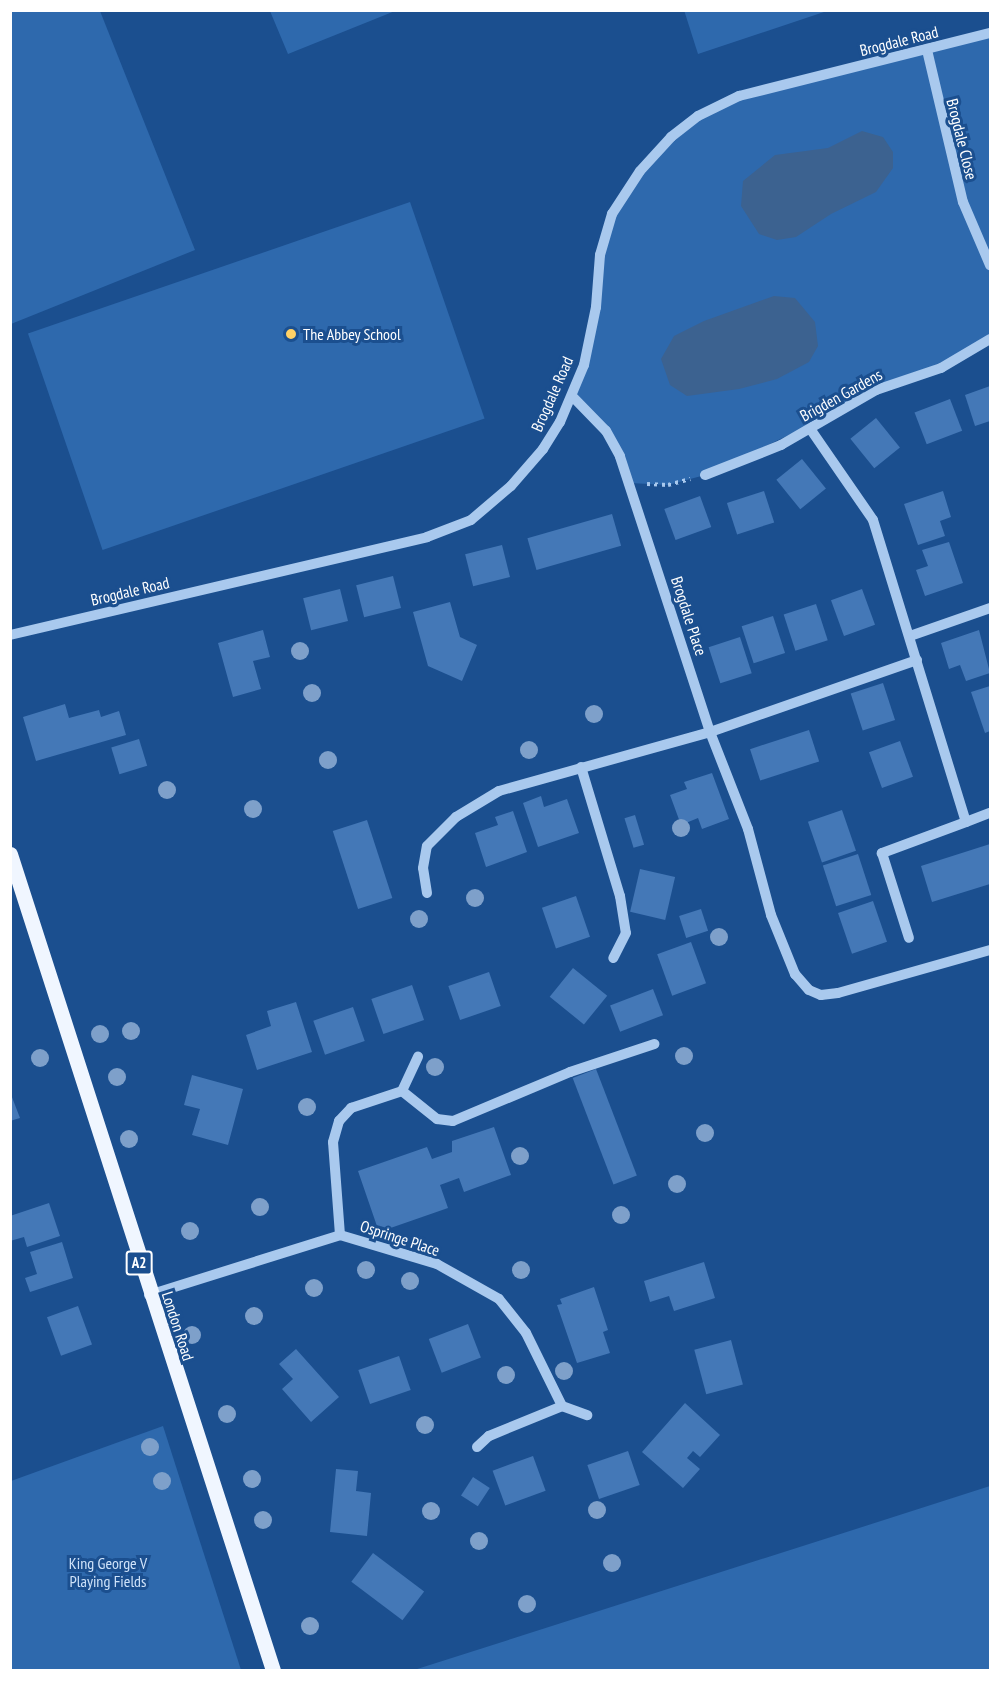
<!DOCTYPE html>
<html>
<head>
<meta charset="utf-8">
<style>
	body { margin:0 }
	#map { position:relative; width:1001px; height:1681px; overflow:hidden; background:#1b4f8f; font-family:"PT Sans Narrow",sans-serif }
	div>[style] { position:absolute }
	.green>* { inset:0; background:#2e69ad; transform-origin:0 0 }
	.water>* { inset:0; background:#3c6290 }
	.building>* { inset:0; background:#4478b7; transform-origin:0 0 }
	.path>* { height:4px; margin-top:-2px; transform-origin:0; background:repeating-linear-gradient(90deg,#a9c9ee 0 3px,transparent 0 7.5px) }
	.minor>* { height:10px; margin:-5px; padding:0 5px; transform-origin:5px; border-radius:5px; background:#a9c9ee }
	.major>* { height:15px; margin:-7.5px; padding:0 7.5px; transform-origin:7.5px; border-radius:7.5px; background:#f0f6ff }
	.trees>* { width:18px; height:18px; margin:-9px; border-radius:50%; background:#7ea0ca }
	.dots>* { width:16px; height:16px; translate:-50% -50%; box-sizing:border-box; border:3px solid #1b4f8f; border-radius:50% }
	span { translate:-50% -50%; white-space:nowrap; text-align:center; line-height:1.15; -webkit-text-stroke:6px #1b4f8f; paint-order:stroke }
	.shield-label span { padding:2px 4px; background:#1b4f8f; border:2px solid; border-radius:4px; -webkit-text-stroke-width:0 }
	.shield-label { font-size:15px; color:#fff; font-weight:700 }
	.street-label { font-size:16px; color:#fff }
	.poi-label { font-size:16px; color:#fff }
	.left { translate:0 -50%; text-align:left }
	.park-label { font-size:16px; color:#cfe3fa }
	.frame { position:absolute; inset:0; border:12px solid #fff; pointer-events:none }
</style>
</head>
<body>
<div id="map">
	<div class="green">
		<div style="clip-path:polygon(11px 10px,100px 11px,195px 250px,11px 324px)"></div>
		<div style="clip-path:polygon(684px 10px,827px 10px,827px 11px,698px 54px)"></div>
		<div style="clip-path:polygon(270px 11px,395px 11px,288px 54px)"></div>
		<div style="clip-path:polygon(990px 33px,990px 339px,705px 475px,668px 485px,630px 483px,620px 456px,572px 396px,584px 365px,605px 232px,640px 171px,712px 108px)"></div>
		<div style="left:410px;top:202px;width:229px;height:404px;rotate:71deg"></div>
		<div style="clip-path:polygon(163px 1426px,241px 1670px,11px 1670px,11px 1481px)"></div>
		<div style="clip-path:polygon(990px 1486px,990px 1670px,414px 1670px,831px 1537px)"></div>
	</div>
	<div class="water">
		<div style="clip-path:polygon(862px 131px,883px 137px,893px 152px,893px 168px,876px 192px,831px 214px,796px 237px,777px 240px,759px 234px,741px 206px,743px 181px,775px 155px,828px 148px)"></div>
		<div style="clip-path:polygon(774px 296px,795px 298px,815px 322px,818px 346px,809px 362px,777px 379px,739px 389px,687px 396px,670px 385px,661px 359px,674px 336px,704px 321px)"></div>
	</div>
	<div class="building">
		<div style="clip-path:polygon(990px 386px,990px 421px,975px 426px,965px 395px)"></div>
		<div style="left:950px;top:399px;width:34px;height:38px;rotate:69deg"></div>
		<div style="left:876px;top:418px;width:38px;height:33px;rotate:51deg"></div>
		<div style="left:802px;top:459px;width:38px;height:33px;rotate:51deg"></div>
		<div style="left:764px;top:491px;width:33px;height:39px;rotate:72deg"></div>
		<div style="clip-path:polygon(943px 491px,951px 517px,940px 521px,945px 536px,918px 545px,904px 504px)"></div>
		<div style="left:700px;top:496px;width:33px;height:38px;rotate:70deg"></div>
		<div style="left:612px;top:514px;width:33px;height:88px;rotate:74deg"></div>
		<div style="clip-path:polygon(949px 542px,963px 583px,925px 596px,916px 570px,928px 566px,922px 550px)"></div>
		<div style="left:502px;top:545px;width:33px;height:38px;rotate:76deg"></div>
		<div style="left:393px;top:576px;width:33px;height:38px;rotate:76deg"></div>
		<div style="left:340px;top:589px;width:33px;height:38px;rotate:76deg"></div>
		<div style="left:862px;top:589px;width:38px;height:33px;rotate:70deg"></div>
		<div style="clip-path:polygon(450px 602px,460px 637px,477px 645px,462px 681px,428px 666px,413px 612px)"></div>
		<div style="left:816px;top:604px;width:38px;height:34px;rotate:72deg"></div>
		<div style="left:773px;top:616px;width:39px;height:33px;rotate:72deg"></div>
		<div style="clip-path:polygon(263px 630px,270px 657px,253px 661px,261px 689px,233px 697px,218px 643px)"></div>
		<div style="clip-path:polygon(979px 630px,990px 673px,966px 681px,960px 665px,949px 669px,941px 643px)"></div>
		<div style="left:740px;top:637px;width:38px;height:33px;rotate:72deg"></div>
		<div style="left:883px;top:683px;width:39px;height:34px;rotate:72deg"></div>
		<div style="clip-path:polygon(990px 686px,990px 731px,985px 733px,971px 692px)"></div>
		<div style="clip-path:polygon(65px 704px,69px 718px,99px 710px,101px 717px,119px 711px,126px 735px,36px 761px,23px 717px)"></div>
		<div style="left:809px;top:730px;width:33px;height:62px;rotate:72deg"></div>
		<div style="left:139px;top:739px;width:28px;height:29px;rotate:73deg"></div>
		<div style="left:900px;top:741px;width:38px;height:33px;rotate:70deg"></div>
		<div style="clip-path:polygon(712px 773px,729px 819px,702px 829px,698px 818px,681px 825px,670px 795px,687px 789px,684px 782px)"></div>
		<div style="clip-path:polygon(541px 796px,544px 807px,567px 799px,579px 833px,538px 847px,523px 803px)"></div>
		<div style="left:842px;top:810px;width:43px;height:36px;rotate:71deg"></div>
		<div style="clip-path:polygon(513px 811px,527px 852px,486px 867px,475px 833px,498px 825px,495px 817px)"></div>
		<div style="left:635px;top:815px;width:31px;height:11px;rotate:73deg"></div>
		<div style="left:367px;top:820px;width:82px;height:36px;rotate:72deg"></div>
		<div style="clip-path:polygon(990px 844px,990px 884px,932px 902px,921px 866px)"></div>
		<div style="left:858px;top:854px;width:43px;height:37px;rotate:72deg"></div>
		<div style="left:640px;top:869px;width:36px;height:44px;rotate:13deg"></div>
		<div style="left:576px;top:896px;width:43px;height:36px;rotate:71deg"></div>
		<div style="left:873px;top:901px;width:43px;height:37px;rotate:71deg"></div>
		<div style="left:701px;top:909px;width:23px;height:23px;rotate:72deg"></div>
		<div style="left:691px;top:942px;width:44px;height:36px;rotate:70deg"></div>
		<div style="left:573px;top:968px;width:44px;height:37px;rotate:39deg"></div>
		<div style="left:489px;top:972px;width:36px;height:43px;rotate:71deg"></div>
		<div style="left:412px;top:985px;width:37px;height:43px;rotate:71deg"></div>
		<div style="left:653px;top:989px;width:28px;height:46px;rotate:69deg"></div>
		<div style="clip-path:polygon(296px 1002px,312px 1052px,257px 1070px,246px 1035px,271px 1026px,267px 1011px)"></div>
		<div style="left:353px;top:1007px;width:36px;height:42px;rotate:71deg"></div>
		<div style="left:596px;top:1069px;width:114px;height:25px;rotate:69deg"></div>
		<div style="clip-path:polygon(192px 1075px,243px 1089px,228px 1145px,192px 1135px,200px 1109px,184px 1105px)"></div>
		<div style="clip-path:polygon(10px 1092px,20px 1118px,10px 1121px)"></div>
		<div style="clip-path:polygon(494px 1127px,511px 1175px,464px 1192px,459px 1178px,440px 1185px,448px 1208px,379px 1232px,358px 1171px,427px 1147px,432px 1159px,452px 1152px,452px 1141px)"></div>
		<div style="clip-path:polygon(49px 1203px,60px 1236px,27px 1247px,24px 1237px,10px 1241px,10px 1216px)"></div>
		<div style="clip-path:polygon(62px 1242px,73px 1278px,30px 1292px,25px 1278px,37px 1274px,30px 1252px)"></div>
		<div style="clip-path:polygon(704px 1262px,715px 1298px,674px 1311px,669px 1296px,650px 1302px,644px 1281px)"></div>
		<div style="clip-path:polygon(594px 1287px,608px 1330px,603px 1332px,610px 1353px,577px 1363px,557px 1305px,562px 1304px,560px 1299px)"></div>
		<div style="left:78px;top:1306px;width:41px;height:33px;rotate:70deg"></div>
		<div style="left:468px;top:1324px;width:36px;height:42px;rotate:69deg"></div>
		<div style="left:731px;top:1340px;width:46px;height:38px;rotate:75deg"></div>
		<div style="clip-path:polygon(296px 1349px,339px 1397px,311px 1422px,282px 1389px,293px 1379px,279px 1364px)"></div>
		<div style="left:399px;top:1356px;width:36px;height:43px;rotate:71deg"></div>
		<div style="clip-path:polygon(685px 1403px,720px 1435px,700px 1457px,693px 1451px,687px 1458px,700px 1469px,683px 1488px,642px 1452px)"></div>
		<div style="left:628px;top:1451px;width:36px;height:43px;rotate:71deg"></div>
		<div style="left:533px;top:1456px;width:37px;height:43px;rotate:70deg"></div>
		<div style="clip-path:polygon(336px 1469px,358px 1471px,356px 1491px,371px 1493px,367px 1536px,330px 1532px)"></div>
		<div style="left:473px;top:1477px;width:20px;height:22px;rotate:33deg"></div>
		<div style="left:373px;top:1553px;width:64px;height:36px;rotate:37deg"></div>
	</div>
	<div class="path">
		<div style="left:647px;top:484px;width:21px;rotate:3deg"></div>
		<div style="left:668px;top:485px;width:23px;rotate:-15deg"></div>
	</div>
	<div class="minor">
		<div style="left:927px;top:50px;width:156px;rotate:76.7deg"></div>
		<div style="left:963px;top:202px;width:69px;rotate:66.8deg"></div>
		<div style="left:811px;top:430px;width:109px;rotate:55.4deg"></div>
		<div style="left:873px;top:520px;width:316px;rotate:72.9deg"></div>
		<div style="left:966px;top:822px;width:90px;rotate:159.7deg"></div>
		<div style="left:882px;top:853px;width:89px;rotate:72.4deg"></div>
		<div style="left:705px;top:475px;width:82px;rotate:-21.5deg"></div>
		<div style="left:781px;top:445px;width:110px;rotate:-30.1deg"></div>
		<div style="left:876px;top:390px;width:69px;rotate:-18.7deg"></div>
		<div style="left:941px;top:368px;width:57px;rotate:-30.6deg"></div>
		<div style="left:10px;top:635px;width:428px;rotate:-13.2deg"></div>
		<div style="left:427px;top:537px;width:47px;rotate:-21.1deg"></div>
		<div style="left:471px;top:520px;width:52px;rotate:-40.4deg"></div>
		<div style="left:511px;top:486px;width:49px;rotate:-49.1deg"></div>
		<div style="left:543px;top:449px;width:32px;rotate:-58deg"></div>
		<div style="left:560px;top:422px;width:62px;rotate:-67.2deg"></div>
		<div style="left:584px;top:365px;width:59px;rotate:-78.3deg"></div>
		<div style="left:596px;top:307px;width:52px;rotate:-85.6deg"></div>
		<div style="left:600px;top:255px;width:43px;rotate:-73.7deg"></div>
		<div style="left:612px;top:214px;width:51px;rotate:-56.9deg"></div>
		<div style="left:640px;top:171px;width:46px;rotate:-47.6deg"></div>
		<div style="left:671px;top:137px;width:34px;rotate:-38deg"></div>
		<div style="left:698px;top:116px;width:46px;rotate:-26deg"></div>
		<div style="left:739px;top:96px;width:259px;rotate:-14.1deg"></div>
		<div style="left:910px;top:636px;width:85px;rotate:-19.3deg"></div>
		<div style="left:917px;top:660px;width:219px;rotate:160.8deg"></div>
		<div style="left:710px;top:732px;width:104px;rotate:68.6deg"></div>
		<div style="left:748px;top:829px;width:89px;rotate:75deg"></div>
		<div style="left:771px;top:915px;width:64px;rotate:67.9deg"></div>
		<div style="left:795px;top:974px;width:21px;rotate:49deg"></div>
		<div style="left:809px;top:990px;width:13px;rotate:23deg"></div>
		<div style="left:821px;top:995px;width:17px;rotate:-7deg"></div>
		<div style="left:838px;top:993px;width:158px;rotate:-15.8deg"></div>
		<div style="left:581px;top:767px;width:135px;rotate:73.2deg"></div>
		<div style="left:620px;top:896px;width:37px;rotate:81deg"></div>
		<div style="left:626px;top:933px;width:28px;rotate:117deg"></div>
		<div style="left:966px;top:822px;width:26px;rotate:-21deg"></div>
		<div style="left:427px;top:893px;width:25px;rotate:-99deg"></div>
		<div style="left:423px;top:868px;width:22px;rotate:-80deg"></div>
		<div style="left:427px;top:846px;width:41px;rotate:-45deg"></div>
		<div style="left:456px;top:817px;width:50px;rotate:-31.2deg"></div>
		<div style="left:499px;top:791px;width:219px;rotate:-15.6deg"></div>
		<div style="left:710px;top:732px;width:290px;rotate:-108.1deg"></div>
		<div style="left:620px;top:456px;width:29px;rotate:-119deg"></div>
		<div style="left:606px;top:431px;width:49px;rotate:-134.2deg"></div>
		<div style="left:402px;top:1091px;width:38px;rotate:-65deg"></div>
		<div style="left:340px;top:1235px;width:93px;rotate:-94.3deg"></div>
		<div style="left:333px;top:1142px;width:22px;rotate:-74deg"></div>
		<div style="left:339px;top:1121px;width:18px;rotate:-47deg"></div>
		<div style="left:351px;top:1108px;width:54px;rotate:-18.4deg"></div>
		<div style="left:402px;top:1091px;width:45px;rotate:38.7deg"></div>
		<div style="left:437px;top:1119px;width:16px;rotate:7deg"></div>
		<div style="left:453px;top:1121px;width:127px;rotate:-22.7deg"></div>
		<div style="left:570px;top:1072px;width:89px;rotate:-18.4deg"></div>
		<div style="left:149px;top:1295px;width:200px;rotate:-17.4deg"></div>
		<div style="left:340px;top:1235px;width:101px;rotate:16.6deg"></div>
		<div style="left:437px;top:1264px;width:71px;rotate:29.4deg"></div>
		<div style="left:499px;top:1299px;width:43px;rotate:51.5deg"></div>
		<div style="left:526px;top:1333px;width:81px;rotate:63.7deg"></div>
		<div style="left:562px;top:1406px;width:27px;rotate:20deg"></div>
		<div style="left:477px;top:1447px;width:16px;rotate:-43deg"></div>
		<div style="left:489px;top:1436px;width:79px;rotate:-22.3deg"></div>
	</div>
	<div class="major">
		<div style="left:10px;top:854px;width:857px;rotate:72.14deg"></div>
	</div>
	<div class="trees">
		<div style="left:300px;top:651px"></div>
		<div style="left:312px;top:693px"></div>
		<div style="left:594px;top:714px"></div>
		<div style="left:529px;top:750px"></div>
		<div style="left:328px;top:760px"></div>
		<div style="left:167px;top:790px"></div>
		<div style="left:253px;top:809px"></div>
		<div style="left:681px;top:828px"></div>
		<div style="left:475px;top:898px"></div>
		<div style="left:419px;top:919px"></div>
		<div style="left:719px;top:937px"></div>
		<div style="left:131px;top:1031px"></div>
		<div style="left:100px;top:1034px"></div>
		<div style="left:684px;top:1056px"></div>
		<div style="left:40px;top:1058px"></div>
		<div style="left:435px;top:1067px"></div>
		<div style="left:117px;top:1077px"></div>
		<div style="left:307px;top:1107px"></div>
		<div style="left:705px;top:1133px"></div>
		<div style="left:129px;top:1139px"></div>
		<div style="left:520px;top:1156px"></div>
		<div style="left:677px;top:1184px"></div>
		<div style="left:260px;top:1207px"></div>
		<div style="left:621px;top:1215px"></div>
		<div style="left:190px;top:1231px"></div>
		<div style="left:366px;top:1270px"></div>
		<div style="left:521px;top:1270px"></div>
		<div style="left:410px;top:1281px"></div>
		<div style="left:314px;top:1288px"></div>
		<div style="left:254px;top:1316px"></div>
		<div style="left:192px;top:1335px"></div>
		<div style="left:564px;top:1371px"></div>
		<div style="left:506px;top:1375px"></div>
		<div style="left:227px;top:1414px"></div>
		<div style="left:425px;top:1425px"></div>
		<div style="left:150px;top:1447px"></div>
		<div style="left:252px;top:1479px"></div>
		<div style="left:162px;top:1481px"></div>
		<div style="left:597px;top:1510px"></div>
		<div style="left:431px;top:1511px"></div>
		<div style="left:263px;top:1520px"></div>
		<div style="left:479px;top:1541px"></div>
		<div style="left:612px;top:1563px"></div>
		<div style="left:527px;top:1604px"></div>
		<div style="left:310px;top:1626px"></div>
	</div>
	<div class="dots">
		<div style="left:291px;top:334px;background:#ffd166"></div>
	</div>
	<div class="shield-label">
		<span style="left:139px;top:1263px">A2</span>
	</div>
	<div class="street-label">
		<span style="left:899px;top:41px;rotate:-14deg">Brogdale Road</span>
		<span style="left:962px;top:139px;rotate:76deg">Brogdale Close</span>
		<span style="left:552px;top:394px;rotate:-66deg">Brogdale Road</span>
		<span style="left:841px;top:395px;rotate:-29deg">Brigden Gardens</span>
		<span style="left:130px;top:591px;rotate:-13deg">Brogdale Road</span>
		<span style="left:689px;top:616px;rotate:72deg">Brogdale Place</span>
		<span style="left:400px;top:1238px;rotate:18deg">Ospringe Place</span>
		<span style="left:178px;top:1326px;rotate:72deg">London Road</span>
	</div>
	<div class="poi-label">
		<span class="left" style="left:303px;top:334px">The Abbey School</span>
	</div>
	<div class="park-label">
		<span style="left:108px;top:1572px">King George V<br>Playing Fields</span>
	</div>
	<div class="frame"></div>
</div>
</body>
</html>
